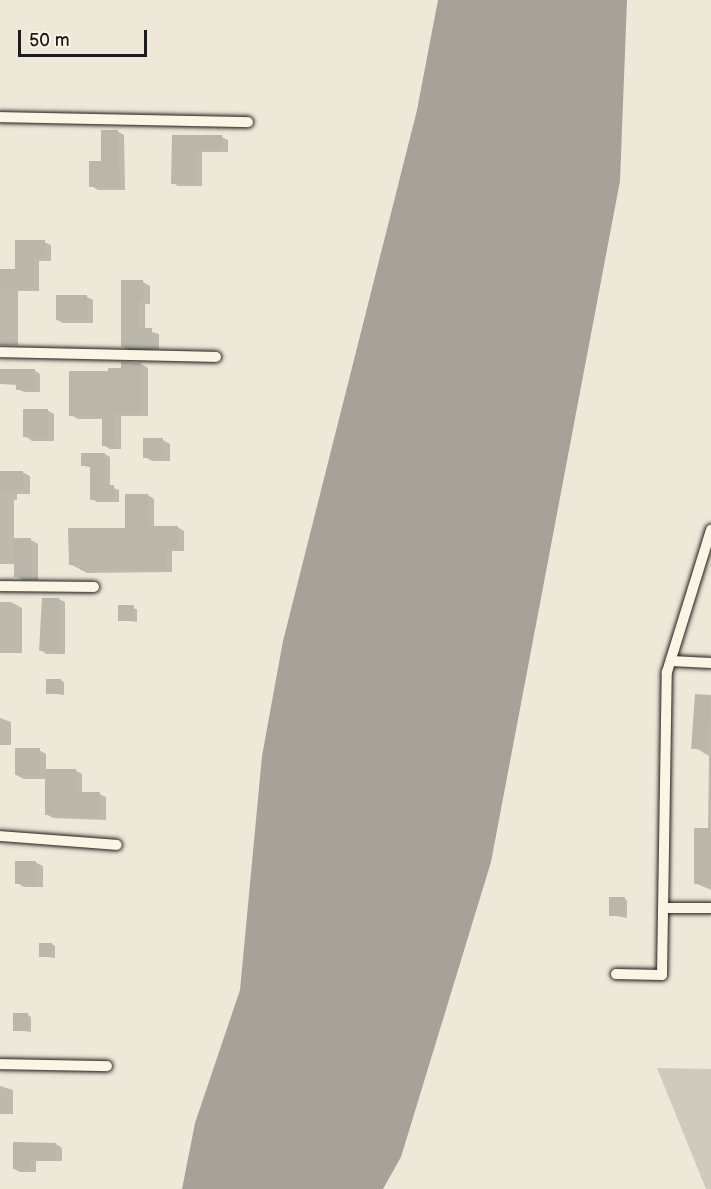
<!DOCTYPE html>
<html>
<head>
<meta charset="utf-8">
<style>
	body { margin:0 }
	#map { position:relative; width:711px; height:1189px; overflow:hidden; background:#eee8d9; font-family:"Balsamiq Sans",sans-serif }
	div>[style] { position:absolute }
	.green>* { inset:0; background:#cfcabd }
	.water>* { inset:0; background:#a7a299 }
	.shadow>* { inset:0; background:#0003 }
	.building>* { inset:0; background:#bab6aa; transform-origin:0 0 }
	.roads { filter:drop-shadow(0 0 2px #1c1c1c) drop-shadow(0 0 2px #1c1c1c) }
	.lane>* { height:10px; margin:-5px; padding:0 5px; transform-origin:5px; border-radius:5px; background:#fcf5e5 }
	span { translate:-50% -50%; white-space:nowrap; text-align:center; line-height:1.15; -webkit-text-stroke:6px #fcf5e5; paint-order:stroke }
	.scale { position:absolute; left:18px; top:30px; width:129px; height:27px; box-sizing:border-box; border:3px solid #1c1c1c; border-top:0; padding-left:8px; font-size:18px; line-height:21px; white-space:nowrap; color:#1c1c1c; -webkit-text-stroke:4px #fcf5e5; paint-order:stroke }
</style>
</head>
<body>
<div id="map">
	<div class="green">
		<div style="clip-path:polygon(657px 1068px,711px 1069px,711px 1189px,706px 1189px)"></div>
	</div>
	<div class="water">
		<div style="clip-path:polygon(438px 0,627px 0,620px 181px,491px 862px,401px 1157px,383px 1189px,182px 1189px,195px 1123px,240px 990px,262px 756px,283px 641px,417px 110px)"></div>
	</div>
	<div class="shadow">
		<div style="clip-path:polygon(117px 131px,124px 135px,125px 190px,98px 190px,91px 186px)"></div>
		<div style="clip-path:polygon(174px 137px,222px 137px,228px 140px,228px 152px,202px 152px,202px 186px,178px 186px,173px 183px)"></div>
		<div style="clip-path:polygon(44px 242px,51px 245px,51px 261px,39px 261px,39px 291px,18px 291px,18px 345px,0 345px,0 271px,16px 271px)"></div>
		<div style="clip-path:polygon(143px 282px,150px 286px,150px 304px,145px 304px,145px 330px,159px 334px,159px 349px,129px 351px,122px 346px)"></div>
		<div style="clip-path:polygon(87px 297px,93px 300px,93px 323px,63px 323px,57px 320px)"></div>
		<div style="clip-path:polygon(122px 364px,141px 364px,148px 368px,148px 416px,121px 416px,121px 449px,110px 449px,103px 445px,103px 419px,78px 419px,71px 415px,110px 372px,122px 369px)"></div>
		<div style="clip-path:polygon(34px 370px,40px 374px,40px 392px,24px 392px,18px 389px,18px 385px,0 384px,0 371px)"></div>
		<div style="clip-path:polygon(47px 410px,54px 414px,54px 441px,32px 441px,25px 436px)"></div>
		<div style="clip-path:polygon(163px 440px,170px 444px,170px 461px,152px 461px,145px 457px)"></div>
		<div style="clip-path:polygon(105px 454px,110px 457px,110px 487px,119px 490px,119px 502px,97px 502px,92px 499px,92px 468px,82px 465px)"></div>
		<div style="clip-path:polygon(0 472px,22px 472px,30px 476px,30px 494px,17px 494px,17px 500px,14px 500px,14px 540px,31px 540px,38px 544px,38px 580px,23px 580px,16px 576px,16px 564px,0 564px)"></div>
		<div style="clip-path:polygon(148px 495px,154px 499px,154px 527px,177px 527px,184px 531px,184px 551px,172px 551px,172px 572px,87px 573px,70px 564px,127px 530px)"></div>
		<div style="clip-path:polygon(59px 599px,65px 602px,65px 654px,46px 654px,41px 650px)"></div>
		<div style="clip-path:polygon(0 602px,11px 602px,22px 608px,22px 653px,0 653px)"></div>
		<div style="clip-path:polygon(120px 607px,137px 609px,137px 622px,120px 620px)"></div>
		<div style="clip-path:polygon(61px 680px,64px 682px,64px 695px,48px 693px)"></div>
		<div style="clip-path:polygon(711px 696px,711px 890px,695px 883px,708px 829px,709px 756px,696px 748px)"></div>
		<div style="clip-path:polygon(0 718px,11px 722px,11px 745px,0 745px)"></div>
		<div style="clip-path:polygon(39px 750px,46px 754px,46px 770px,75px 770px,82px 774px,82px 794px,99px 794px,106px 797px,106px 820px,53px 818px,46px 814px,46px 779px,24px 779px,16px 775px)"></div>
		<div style="clip-path:polygon(35px 862px,43px 866px,43px 887px,24px 887px,17px 883px)"></div>
		<div style="clip-path:polygon(624px 899px,627px 900px,627px 918px,610px 915px)"></div>
		<div style="clip-path:polygon(52px 944px,55px 946px,55px 958px,40px 956px)"></div>
		<div style="clip-path:polygon(28px 1015px,31px 1017px,31px 1032px,15px 1030px)"></div>
		<div style="clip-path:polygon(0 1086px,13px 1090px,13px 1114px,0 1114px)"></div>
		<div style="clip-path:polygon(14px 1144px,56px 1144px,62px 1148px,62px 1161px,36px 1161px,36px 1172px,20px 1172px,14px 1169px)"></div>
	</div>
	<div class="building">
		<div style="clip-path:polygon(101px 130px,118px 130px,119px 187px,89px 187px,89px 161px,101px 161px)"></div>
		<div style="clip-path:polygon(172px 135px,222px 135px,222px 150px,196px 150px,196px 184px,171px 184px)"></div>
		<div style="clip-path:polygon(15px 240px,45px 240px,45px 258px,33px 258px,33px 288px,0 288px,0 269px,15px 269px)"></div>
		<div style="clip-path:polygon(121px 280px,143px 280px,143px 301px,138px 301px,138px 328px,152px 328px,152px 345px,121px 347px)"></div>
		<div style="left:56px;top:295px;width:31px;height:25px"></div>
		<div style="clip-path:polygon(121px 362px,141px 363px,141px 413px,114px 413px,114px 446px,102px 446px,102px 416px,69px 416px,69px 371px,108px 371px,108px 368px,121px 368px)"></div>
		<div style="clip-path:polygon(0 369px,35px 369px,35px 390px,16px 390px,16px 383px,0 383px)"></div>
		<div style="left:23px;top:409px;width:25px;height:28px"></div>
		<div style="left:143px;top:438px;width:20px;height:20px"></div>
		<div style="clip-path:polygon(81px 453px,105px 453px,105px 485px,114px 485px,114px 500px,90px 500px,90px 466px,81px 466px)"></div>
		<div style="left:0;top:471px;width:23px;height:19px"></div>
		<div style="clip-path:polygon(125px 494px,148px 494px,148px 526px,178px 526px,178px 548px,166px 548px,166px 569px,80px 570px,80px 565px,69px 565px,68px 528px,125px 528px)"></div>
		<div style="left:14px;top:538px;width:17px;height:39px"></div>
		<div style="clip-path:polygon(42px 598px,59px 598px,59px 651px,39px 651px)"></div>
		<div style="left:118px;top:605px;width:16px;height:16px"></div>
		<div style="left:46px;top:679px;width:15px;height:15px"></div>
		<div style="left:695px;top:694px;width:16px;height:55px;rotate:4deg"></div>
		<div style="left:15px;top:748px;width:25px;height:27px"></div>
		<div style="clip-path:polygon(45px 769px,76px 769px,76px 792px,100px 792px,100px 817px,45px 815px)"></div>
		<div style="left:694px;top:828px;width:17px;height:56px"></div>
		<div style="left:15px;top:861px;width:21px;height:23px"></div>
		<div style="left:609px;top:897px;width:16px;height:19px"></div>
		<div style="left:39px;top:943px;width:13px;height:14px"></div>
		<div style="left:13px;top:1013px;width:15px;height:18px"></div>
		<div style="clip-path:polygon(13px 1142px,56px 1143px,56px 1159px,30px 1159px,30px 1169px,13px 1169px)"></div>
	</div>
	<div class="roads">
		<div class="lane">
			<div style="left:0;top:117px;width:248px;rotate:1.2deg"></div>
			<div style="left:0;top:352px;width:216px;rotate:1.3deg"></div>
			<div style="left:0;top:586px;width:94px;rotate:0.6deg"></div>
			<div style="left:671px;top:661px;width:40px;rotate:2.9deg"></div>
			<div style="left:0;top:836px;width:117px;rotate:4.4deg"></div>
			<div style="left:664px;top:908px;width:47px"></div>
			<div style="left:616px;top:974px;width:46px;rotate:1.2deg"></div>
			<div style="left:662px;top:975px;width:303px;rotate:-89.1deg"></div>
			<div style="left:667px;top:672px;width:149px;rotate:-72.8deg"></div>
			<div style="left:0;top:1064px;width:107px;rotate:1.1deg"></div>
		</div>
	</div>
	<div class="scale">50 m</div>
</div>
</body>
</html>
